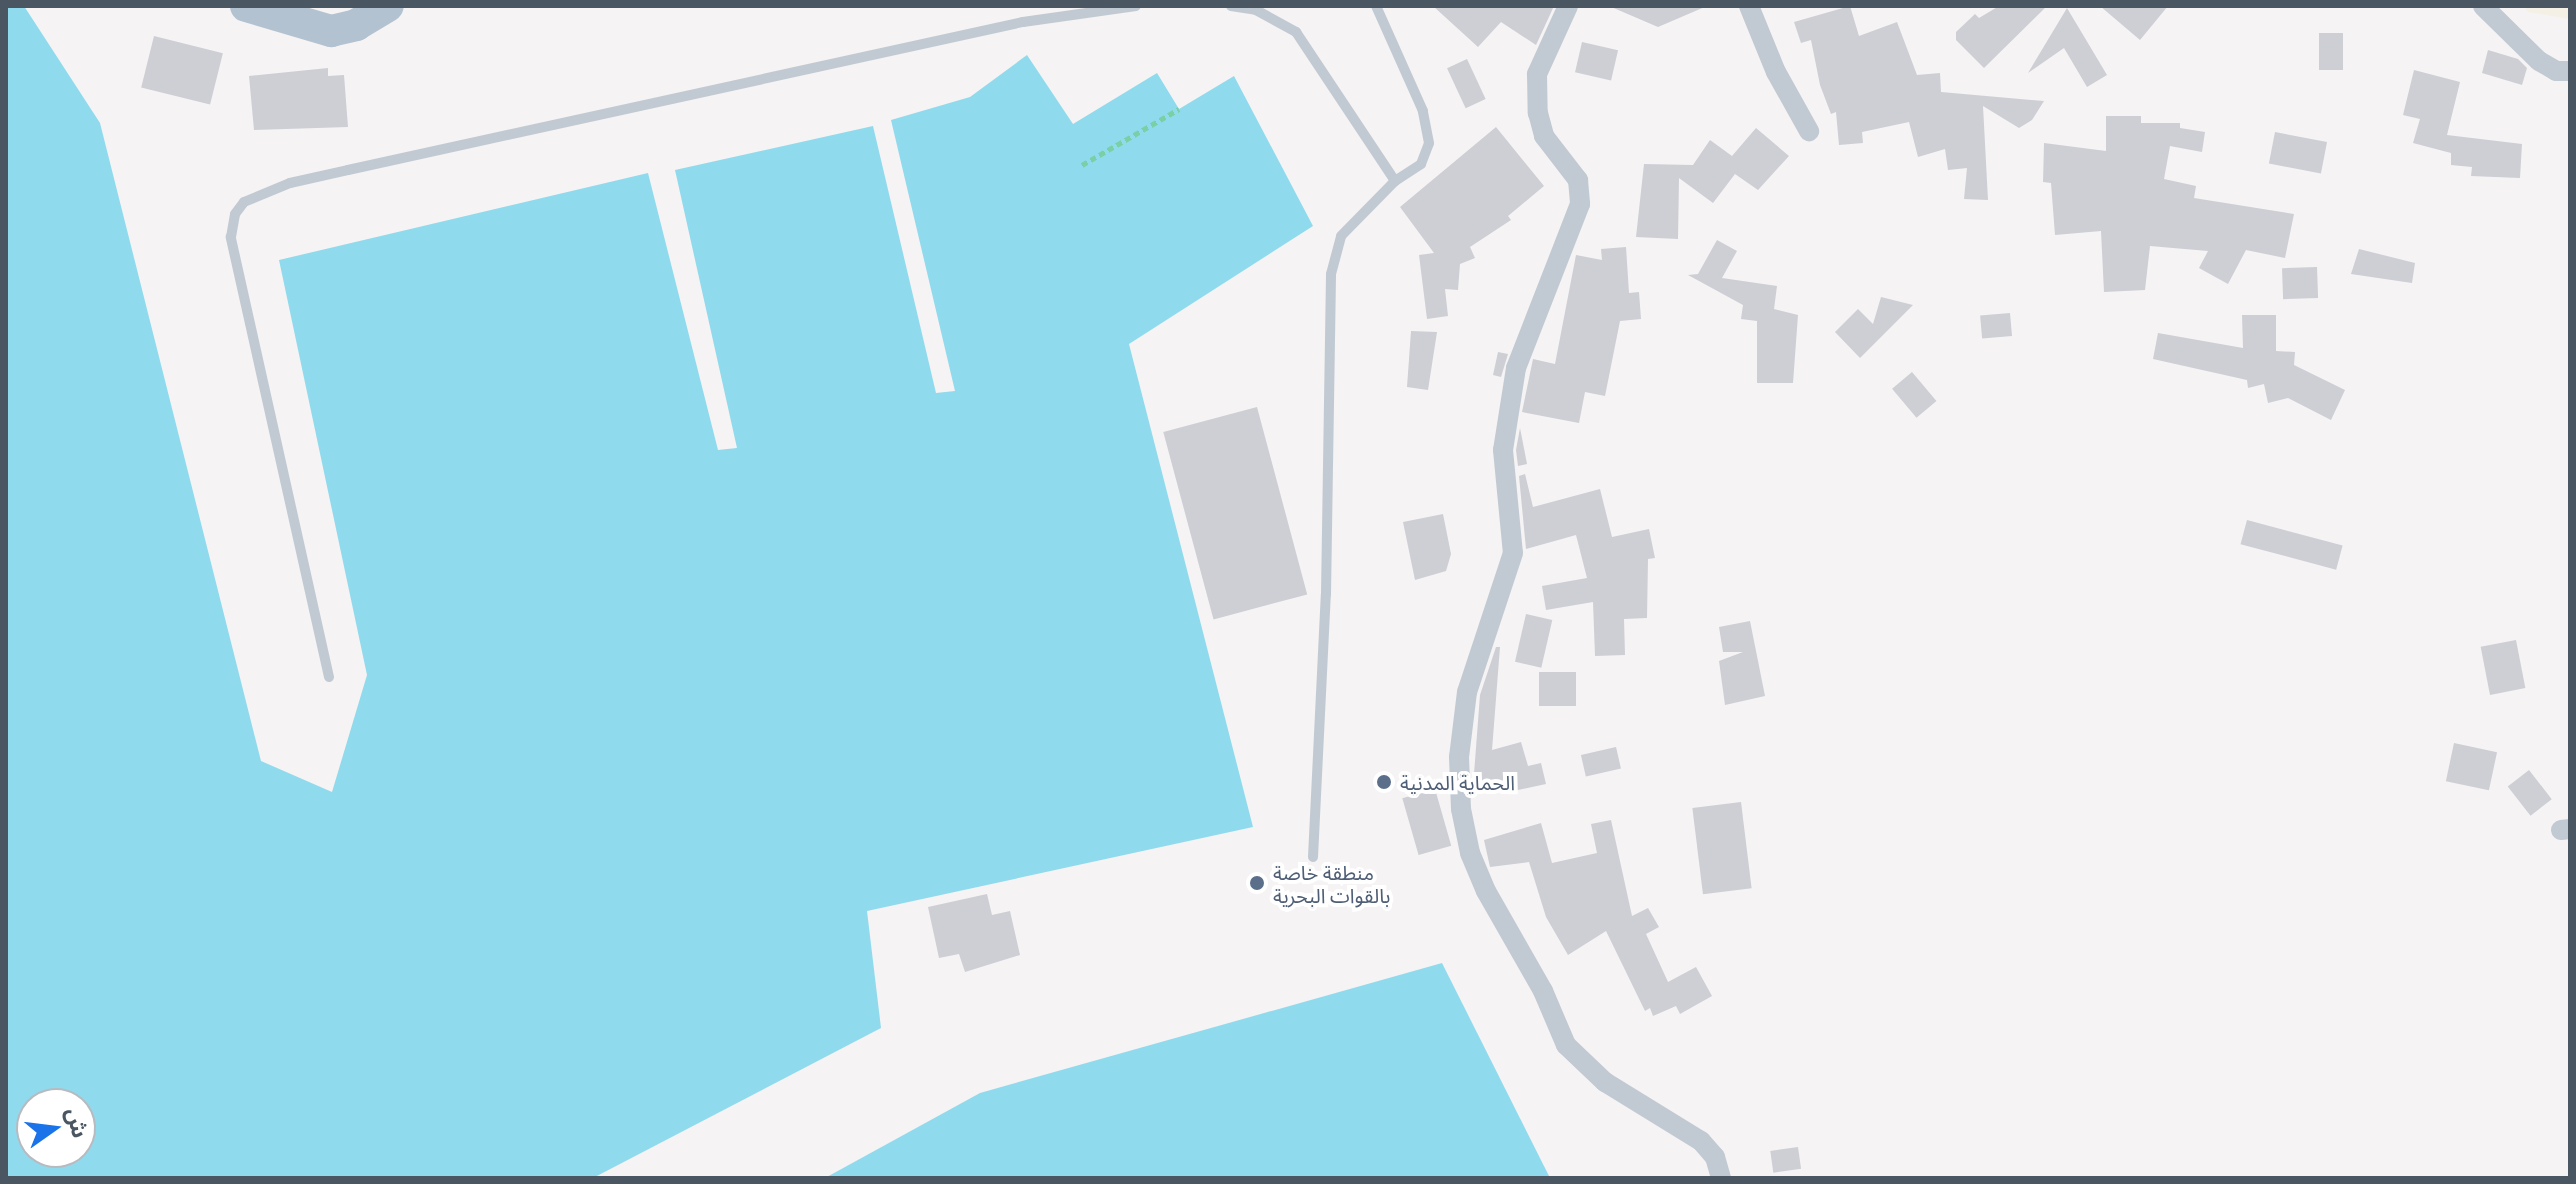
<!DOCTYPE html>
<html>
<head>
<meta charset="utf-8">
<style>
	body { margin:0 }
	#map { position:relative; width:2576px; height:1184px; overflow:hidden; background:#f5f3f3; font-family:"Titillium Web","Noto Sans Arabic",sans-serif }
	div>[style] { position:absolute }
	.sand>* { inset:0; background:#f5f0e5 }
	.water>* { inset:0; background:#90daee }
	.building>* { inset:0; background:#cdcfd5; transform-origin:0 0 }
	.path>* { height:5px; margin-top:-2.5px; transform-origin:0; background:repeating-linear-gradient(90deg,#7ad0a6 0 6px,transparent 0 10px) }
	.lane>* { height:10px; margin:-5px; padding:0 5px; transform-origin:5px; border-radius:5px; background:#c1cad2 }
	.street>* { height:20px; margin:-10px; padding:0 10px; transform-origin:10px; border-radius:10px; background:#c1cad2 }
	.primary>* { height:32px; margin:-16px; padding:0 16px; transform-origin:16px; border-radius:16px; background:#b3c2d1 }
	.dots>* { width:22px; height:22px; translate:-50% -50%; box-sizing:border-box; border:4px solid #fff; border-radius:50% }
	span { translate:-50% -50%; white-space:nowrap; text-align:center; line-height:1.15; -webkit-text-stroke:8px #fff; paint-order:stroke }
	.service-label { font-size:20px; color:#4e5e75 }
	.left { translate:0 -50%; text-align:left }
	.frame { position:absolute; inset:0; border:8px solid #4a5661; pointer-events:none }
	.north { position:absolute; left:16px; top:1088px; width:80px; height:80px; box-sizing:border-box; background:#fff; border:2px solid #b7bbc0; border-radius:50%; rotate:76deg; font-size:22px; font-weight:700; line-height:32px; text-align:center; color:#4a5661 }
	.north::after { content:''; display:block; margin:auto; width:28px; height:36px; background:#1a73e8; clip-path:polygon(50% 0,100% 100%,50% 72%,0 100%) }
</style>
</head>
<body>
<div id="map">
	<div class="sand">
		<div style="clip-path:polygon(2524px 6px,2570px 6px,2570px 19px,2528px 12px)"></div>
	</div>
	<div class="water">
		<div style="clip-path:polygon(evenodd,6px 6px,24px 6px,100px 123px,261px 761px,332px 792px,367px 675px,279px 260px,648px 173px,718px 450px,737px 448px,675px 170px,873px 126px,936px 393px,955px 391px,891px 120px,970px 97px,1027px 55px,1073px 124px,1157px 73px,1179px 109px,1234px 76px,1313px 226px,1129px 344px,1253px 827px,867px 911px,881px 1028px,593px 1178px,6px 1178px,6px 6px,32px 1104px,80px 1104px,80px 1152px,32px 1152px,32px 1104px)"></div>
		<div style="clip-path:polygon(1442px 963px,1550px 1178px,825px 1178px,980px 1093px)"></div>
	</div>
	<div class="building">
		<div style="clip-path:polygon(1433px 6px,1554px 6px,1536px 45px,1501px 22px,1478px 47px)"></div>
		<div style="clip-path:polygon(1609px 6px,1707px 6px,1658px 27px)"></div>
		<div style="clip-path:polygon(1850px 6px,1859px 36px,1897px 22px,1917px 75px,1940px 73px,1941px 92px,2044px 101px,2032px 120px,2019px 128px,1983px 106px,1988px 200px,1964px 199px,1967px 168px,1948px 170px,1945px 149px,1918px 157px,1909px 122px,1862px 132px,1863px 143px,1839px 145px,1836px 112px,1831px 114px,1820px 85px,1811px 40px,1801px 43px,1794px 22px)"></div>
		<div style="clip-path:polygon(1999px 6px,2047px 6px,1984px 68px,1956px 40px,1956px 32px,1975px 14px,1979px 18px)"></div>
		<div style="clip-path:polygon(2100px 6px,2168px 6px,2140px 40px)"></div>
		<div style="clip-path:polygon(2067px 8px,2107px 75px,2087px 87px,2064px 48px,2028px 73px)"></div>
		<div style="left:2319px;top:33px;width:24px;height:37px"></div>
		<div style="left:154px;top:36px;width:71px;height:53px;rotate:14deg"></div>
		<div style="left:1582px;top:42px;width:37px;height:31px;rotate:13deg"></div>
		<div style="clip-path:polygon(2488px 50px,2518px 59px,2527px 68px,2522px 85px,2482px 73px)"></div>
		<div style="left:1467px;top:59px;width:44px;height:22px;rotate:65deg"></div>
		<div style="clip-path:polygon(328px 68px,328px 76px,344px 75px,348px 127px,254px 130px,249px 76px)"></div>
		<div style="clip-path:polygon(2414px 70px,2460px 82px,2447px 135px,2522px 144px,2520px 178px,2471px 176px,2472px 167px,2451px 165px,2451px 153px,2413px 143px,2420px 119px,2403px 115px)"></div>
		<div style="clip-path:polygon(2106px 116px,2141px 116px,2141px 123px,2180px 123px,2180px 128px,2205px 132px,2202px 152px,2170px 146px,2164px 179px,2196px 186px,2194px 198px,2294px 214px,2285px 258px,2246px 250px,2228px 284px,2199px 268px,2208px 251px,2150px 246px,2145px 290px,2104px 292px,2101px 231px,2055px 235px,2051px 183px,2043px 182px,2044px 143px,2106px 151px)"></div>
		<div style="clip-path:polygon(1496px 127px,1544px 186px,1508px 216px,1511px 220px,1470px 247px,1475px 258px,1460px 264px,1458px 290px,1445px 289px,1448px 316px,1427px 319px,1419px 255px,1434px 253px,1400px 207px)"></div>
		<div style="clip-path:polygon(1756px 128px,1789px 156px,1758px 190px,1735px 174px,1713px 203px,1679px 178px,1678px 239px,1636px 237px,1644px 164px,1693px 165px,1710px 140px,1732px 156px)"></div>
		<div style="left:2275px;top:132px;width:53px;height:32px;rotate:11deg"></div>
		<div style="clip-path:polygon(1717px 240px,1737px 251px,1722px 278px,1777px 286px,1774px 309px,1798px 315px,1793px 383px,1757px 383px,1757px 321px,1741px 319px,1743px 305px,1688px 275px,1698px 274px)"></div>
		<div style="clip-path:polygon(1626px 247px,1629px 293px,1639px 292px,1641px 319px,1620px 321px,1605px 396px,1585px 392px,1579px 423px,1522px 412px,1533px 359px,1555px 364px,1576px 255px,1602px 260px,1601px 249px)"></div>
		<div style="clip-path:polygon(2359px 249px,2415px 263px,2412px 283px,2351px 274px)"></div>
		<div style="left:2317px;top:267px;width:31px;height:35px;rotate:88deg"></div>
		<div style="clip-path:polygon(1881px 297px,1913px 305px,1860px 358px,1835px 332px,1858px 309px,1873px 324px)"></div>
		<div style="left:2010px;top:313px;width:23px;height:30px;rotate:85deg"></div>
		<div style="clip-path:polygon(2242px 315px,2276px 315px,2276px 351px,2295px 352px,2294px 365px,2345px 390px,2331px 420px,2288px 398px,2268px 403px,2264px 384px,2248px 388px,2247px 380px,2153px 359px,2158px 333px,2243px 348px)"></div>
		<div style="clip-path:polygon(1411px 331px,1437px 332px,1428px 390px,1407px 387px)"></div>
		<div style="clip-path:polygon(1498px 352px,1508px 354px,1501px 377px,1493px 375px)"></div>
		<div style="left:1912px;top:372px;width:38px;height:26px;rotate:50deg"></div>
		<div style="left:1257px;top:407px;width:194px;height:97px;rotate:75deg"></div>
		<div style="clip-path:polygon(1520px 428px,1527px 464px,1518px 466px,1516px 450px)"></div>
		<div style="clip-path:polygon(1525px 474px,1533px 507px,1600px 489px,1612px 537px,1649px 529px,1655px 558px,1648px 559px,1647px 618px,1624px 619px,1625px 655px,1595px 656px,1593px 602px,1546px 610px,1542px 586px,1587px 578px,1576px 535px,1526px 549px,1519px 476px)"></div>
		<div style="clip-path:polygon(1443px 514px,1451px 554px,1446px 571px,1415px 580px,1403px 522px)"></div>
		<div style="left:2247px;top:520px;width:99px;height:25px;rotate:15deg"></div>
		<div style="left:1526px;top:614px;width:27px;height:49px;rotate:13deg"></div>
		<div style="clip-path:polygon(1750px 621px,1765px 696px,1725px 705px,1719px 661px,1743px 652px,1723px 652px,1719px 627px)"></div>
		<div style="left:2516px;top:640px;width:49px;height:36px;rotate:79deg"></div>
		<div style="clip-path:polygon(1496px 647px,1500px 647px,1492px 750px,1521px 742px,1528px 766px,1541px 763px,1546px 784px,1504px 793px,1502px 785px,1473px 787px,1480px 695px)"></div>
		<div style="left:1539px;top:672px;width:37px;height:34px"></div>
		<div style="left:2454px;top:743px;width:44px;height:39px;rotate:12deg"></div>
		<div style="left:1616px;top:747px;width:22px;height:36px;rotate:77deg"></div>
		<div style="left:2529px;top:770px;width:37px;height:27px;rotate:52deg"></div>
		<div style="left:1435px;top:789px;width:59px;height:34px;rotate:74deg"></div>
		<div style="left:1741px;top:802px;width:87px;height:49px;rotate:83deg"></div>
		<div style="clip-path:polygon(1611px 820px,1632px 916px,1648px 908px,1659px 927px,1646px 934px,1668px 982px,1696px 967px,1712px 996px,1680px 1014px,1676px 1006px,1653px 1016px,1650px 1008px,1645px 1011px,1606px 931px,1568px 955px,1546px 917px,1529px 862px,1490px 867px,1484px 840px,1541px 823px,1552px 863px,1597px 853px,1591px 824px)"></div>
		<div style="clip-path:polygon(987px 894px,992px 915px,1010px 911px,1020px 955px,965px 972px,959px 954px,939px 958px,928px 907px)"></div>
		<div style="left:1798px;top:1147px;width:22px;height:28px;rotate:82deg"></div>
	</div>
	<div class="path">
		<div style="left:1082px;top:165px;width:112px;rotate:-30deg"></div>
	</div>
	<div class="lane">
		<div style="left:1231px;top:6px;width:25px;rotate:9deg"></div>
		<div style="left:1256px;top:10px;width:46px;rotate:28.8deg"></div>
		<div style="left:1296px;top:32px;width:179px;rotate:56.4deg"></div>
		<div style="left:329px;top:677px;width:451px;rotate:-102.6deg"></div>
		<div style="left:231px;top:237px;width:23px;rotate:-80deg"></div>
		<div style="left:235px;top:214px;width:15px;rotate:-53deg"></div>
		<div style="left:244px;top:202px;width:50px;rotate:-22.4deg"></div>
		<div style="left:290px;top:183px;width:59px;rotate:-12.6deg"></div>
		<div style="left:348px;top:170px;width:691px;rotate:-12.37deg"></div>
		<div style="left:1023px;top:22px;width:114px;rotate:-8.1deg"></div>
		<div style="left:1313px;top:857px;width:263px;rotate:-87.2deg"></div>
		<div style="left:1326px;top:594px;width:320px;rotate:-89.1deg"></div>
		<div style="left:1331px;top:274px;width:39px;rotate:-75deg"></div>
		<div style="left:1341px;top:236px;width:77px;rotate:-45.5deg"></div>
		<div style="left:1395px;top:181px;width:31px;rotate:-33deg"></div>
		<div style="left:1421px;top:164px;width:22px;rotate:-69deg"></div>
		<div style="left:1429px;top:143px;width:33px;rotate:-101deg"></div>
		<div style="left:1423px;top:111px;width:115px;rotate:-114.1deg"></div>
	</div>
	<div class="street">
		<div style="left:1568px;top:6px;width:75px;rotate:114.5deg"></div>
		<div style="left:1537px;top:74px;width:39px;rotate:89deg"></div>
		<div style="left:1538px;top:113px;width:24px;rotate:75deg"></div>
		<div style="left:1544px;top:136px;width:56px;rotate:52.3deg"></div>
		<div style="left:1578px;top:180px;width:24px;rotate:85deg"></div>
		<div style="left:1580px;top:204px;width:176px;rotate:111.3deg"></div>
		<div style="left:1516px;top:368px;width:83px;rotate:99deg"></div>
		<div style="left:1503px;top:450px;width:103px;rotate:84.5deg"></div>
		<div style="left:1513px;top:553px;width:146px;rotate:108.3deg"></div>
		<div style="left:1467px;top:692px;width:65px;rotate:97deg"></div>
		<div style="left:1459px;top:757px;width:52px;rotate:87.8deg"></div>
		<div style="left:1461px;top:809px;width:45px;rotate:78.4deg"></div>
		<div style="left:1470px;top:853px;width:41px;rotate:67.2deg"></div>
		<div style="left:1486px;top:891px;width:115px;rotate:60.3deg"></div>
		<div style="left:1543px;top:991px;width:59px;rotate:66.9deg"></div>
		<div style="left:1566px;top:1045px;width:54px;rotate:43.5deg"></div>
		<div style="left:1605px;top:1082px;width:113px;rotate:31.6deg"></div>
		<div style="left:1701px;top:1141px;width:21px;rotate:49deg"></div>
		<div style="left:1715px;top:1157px;width:22px;rotate:74deg"></div>
		<div style="left:1749px;top:6px;width:71px;rotate:67.8deg"></div>
		<div style="left:1776px;top:72px;width:68px;rotate:60.8deg"></div>
		<div style="left:2483px;top:6px;width:78px;rotate:44.5deg"></div>
		<div style="left:2539px;top:61px;width:20px;rotate:30deg"></div>
		<div style="left:2556px;top:71px;width:14px"></div>
		<div style="left:2561px;top:830px;width:9px;rotate:-6deg"></div>
	</div>
	<div class="primary">
		<div style="left:246px;top:6px;width:89px;rotate:16.4deg"></div>
		<div style="left:331px;top:31px;width:26px;rotate:-13deg"></div>
		<div style="left:356px;top:25px;width:37px;rotate:-31deg"></div>
	</div>
	<div class="dots">
		<div style="left:1384px;top:782px;background:#5c6f8a"></div>
		<div style="left:1257px;top:883px;background:#5c6f8a"></div>
	</div>
	<div class="service-label">
		<span class="left" style="left:1400px;top:782px">الحماية المدنية</span>
		<span class="left" style="left:1273px;top:884px">منطقة خاصة<br>بالقوات البحرية</span>
	</div>
	<div class="frame"></div>
	<div class="north">ش</div>
</div>
</body>
</html>
